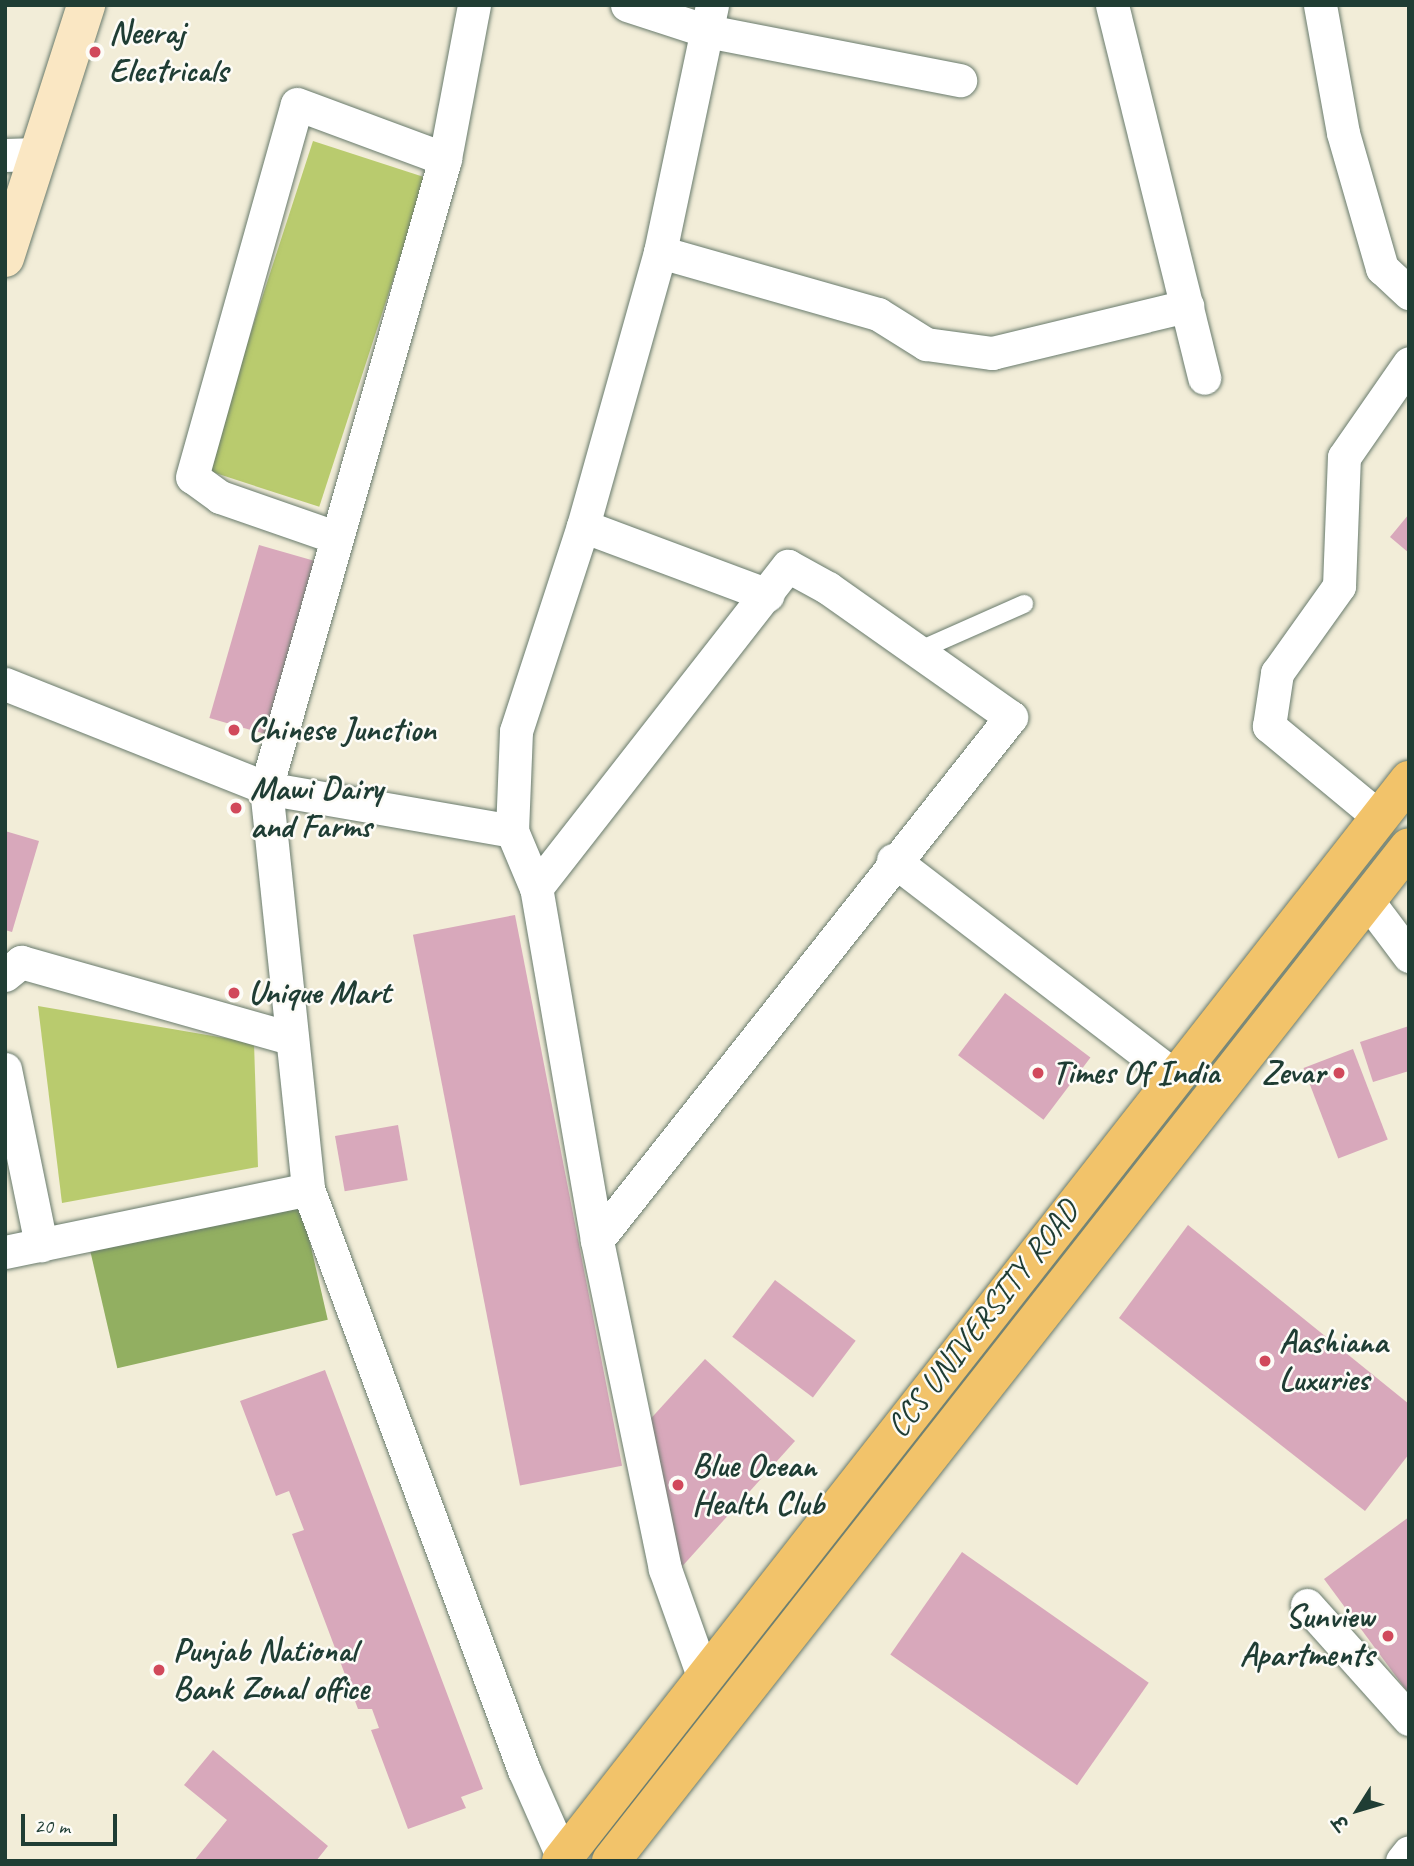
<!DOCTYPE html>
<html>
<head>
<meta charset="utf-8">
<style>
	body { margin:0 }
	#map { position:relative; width:1414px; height:1866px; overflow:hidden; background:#f2edd8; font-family:Caveat,"Playpen Sans Deva",sans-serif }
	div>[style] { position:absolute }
	.green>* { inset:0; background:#b9cb6e; transform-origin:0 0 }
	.forest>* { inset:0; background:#92af61; transform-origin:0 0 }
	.building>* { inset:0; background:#d8a8bb; transform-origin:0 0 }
	.roads { filter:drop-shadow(0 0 2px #697b6d) drop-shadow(0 0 2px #697b6d) }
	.lane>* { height:18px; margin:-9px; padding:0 9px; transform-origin:9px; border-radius:9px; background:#fff }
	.street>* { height:33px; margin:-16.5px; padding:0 16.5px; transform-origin:16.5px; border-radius:16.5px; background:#fff }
	.secondary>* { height:38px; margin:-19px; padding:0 19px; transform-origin:19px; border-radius:19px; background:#fae7c3 }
	.highway>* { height:38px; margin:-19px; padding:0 19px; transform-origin:19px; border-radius:19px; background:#f2c36a }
	.dots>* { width:19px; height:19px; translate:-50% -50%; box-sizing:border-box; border:4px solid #fdfcf7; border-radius:50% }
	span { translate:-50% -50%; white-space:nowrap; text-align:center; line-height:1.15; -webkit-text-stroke:5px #fdfcf7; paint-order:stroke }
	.poi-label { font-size:33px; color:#1f3d34; font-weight:700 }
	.left { translate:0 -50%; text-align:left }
	.right { translate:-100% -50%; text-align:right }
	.street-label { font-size:33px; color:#1f3d34 }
	.frame { position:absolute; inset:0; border:7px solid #1f3d34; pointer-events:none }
	.north { position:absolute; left:1323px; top:1775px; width:70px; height:70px; -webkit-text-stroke:5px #fdfcf7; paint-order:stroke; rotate:233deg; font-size:19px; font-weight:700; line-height:28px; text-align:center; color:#1f3d34 }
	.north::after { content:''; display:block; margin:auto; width:24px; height:32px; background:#1f3d34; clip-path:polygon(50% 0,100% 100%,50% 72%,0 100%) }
	.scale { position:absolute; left:21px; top:1814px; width:96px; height:32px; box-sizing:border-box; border:4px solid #1f3d34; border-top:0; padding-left:9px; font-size:21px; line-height:24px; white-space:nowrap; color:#1f3d34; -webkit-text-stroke:5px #fdfcf7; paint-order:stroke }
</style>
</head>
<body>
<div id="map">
	<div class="green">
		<div style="left:313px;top:141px;width:119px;height:346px;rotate:18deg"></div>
		<div style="clip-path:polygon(38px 1006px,254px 1043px,258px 1167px,62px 1203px)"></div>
	</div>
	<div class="forest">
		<div style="left:299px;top:1195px;width:128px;height:216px;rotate:77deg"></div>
	</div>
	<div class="building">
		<div style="clip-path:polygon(1409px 514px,1409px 553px,1390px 537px)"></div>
		<div style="left:259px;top:545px;width:59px;height:180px;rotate:16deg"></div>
		<div style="clip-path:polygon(5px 831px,39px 841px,12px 932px,5px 930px)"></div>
		<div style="left:515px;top:915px;width:561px;height:104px;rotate:79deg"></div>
		<div style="left:1005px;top:993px;width:107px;height:78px;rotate:37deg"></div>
		<div style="clip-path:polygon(1409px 1026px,1409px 1071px,1373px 1082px,1360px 1042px)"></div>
		<div style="left:1353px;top:1049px;width:97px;height:53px;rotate:69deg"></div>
		<div style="left:398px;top:1125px;width:56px;height:64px;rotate:80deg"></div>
		<div style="clip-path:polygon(1188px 1225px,1409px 1404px,1409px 1454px,1365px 1511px,1119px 1318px)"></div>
		<div style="left:775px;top:1280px;width:101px;height:71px;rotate:37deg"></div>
		<div style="clip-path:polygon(705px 1359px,795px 1441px,678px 1571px,645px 1425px)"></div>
		<div style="clip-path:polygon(325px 1370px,483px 1789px,461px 1797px,466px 1808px,408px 1829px,371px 1730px,379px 1728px,372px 1709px,358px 1709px,292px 1534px,304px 1530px,289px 1491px,276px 1496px,240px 1401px)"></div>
		<div style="clip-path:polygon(1409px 1517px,1409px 1694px,1324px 1579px)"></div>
		<div style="left:962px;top:1552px;width:228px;height:125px;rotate:35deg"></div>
		<div style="clip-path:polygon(213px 1750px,328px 1846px,316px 1861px,194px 1861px,227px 1820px,184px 1785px)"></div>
	</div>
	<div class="roads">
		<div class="lane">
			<div style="left:920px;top:650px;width:114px;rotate:-23.9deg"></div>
		</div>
		<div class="street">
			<div style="left:474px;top:5px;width:157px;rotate:100.7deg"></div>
			<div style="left:445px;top:159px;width:654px;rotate:105.89deg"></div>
			<div style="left:266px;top:788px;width:403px;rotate:84deg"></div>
			<div style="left:308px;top:1189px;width:620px;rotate:69.61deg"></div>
			<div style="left:524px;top:1770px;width:96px;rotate:66.1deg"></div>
			<div style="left:627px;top:5px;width:84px;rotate:18deg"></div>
			<div style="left:707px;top:31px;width:258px;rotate:11deg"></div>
			<div style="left:1112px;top:5px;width:384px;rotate:76.1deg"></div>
			<div style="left:1320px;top:5px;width:130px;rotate:79.8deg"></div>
			<div style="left:1343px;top:133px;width:141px;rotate:73.9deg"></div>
			<div style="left:1382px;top:268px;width:37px;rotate:43deg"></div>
			<div style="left:5px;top:155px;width:32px;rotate:-2deg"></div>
			<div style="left:660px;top:252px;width:227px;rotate:15.9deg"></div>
			<div style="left:878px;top:314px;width:57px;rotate:32deg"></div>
			<div style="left:926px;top:344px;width:67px;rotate:7.8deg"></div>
			<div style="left:992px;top:353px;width:201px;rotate:-13.6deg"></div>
			<div style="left:583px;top:526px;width:197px;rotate:20.5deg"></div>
			<div style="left:335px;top:537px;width:122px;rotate:-160.8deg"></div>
			<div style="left:220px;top:497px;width:34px;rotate:-144deg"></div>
			<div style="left:192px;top:477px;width:387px;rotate:-74.3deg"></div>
			<div style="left:297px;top:104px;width:158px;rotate:20.4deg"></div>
			<div style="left:5px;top:684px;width:281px;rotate:21.7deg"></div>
			<div style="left:266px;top:788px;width:250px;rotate:9.9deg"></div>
			<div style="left:1379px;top:817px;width:143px;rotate:-140.4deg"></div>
			<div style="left:1269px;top:726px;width:54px;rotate:-81.4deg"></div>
			<div style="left:1277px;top:673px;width:107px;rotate:-54.5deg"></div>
			<div style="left:1339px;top:586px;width:129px;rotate:-87.8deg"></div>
			<div style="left:1344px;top:457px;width:114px;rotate:-55.3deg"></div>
			<div style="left:893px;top:860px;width:355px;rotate:37.5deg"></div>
			<div style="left:536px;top:888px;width:409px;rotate:-52deg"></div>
			<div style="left:788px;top:566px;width:46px;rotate:28.8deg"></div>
			<div style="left:828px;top:588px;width:224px;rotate:35.2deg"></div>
			<div style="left:1011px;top:717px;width:667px;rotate:128.36deg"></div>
			<div style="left:1367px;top:900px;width:70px;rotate:53.1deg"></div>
			<div style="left:5px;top:975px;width:21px;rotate:-39deg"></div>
			<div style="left:21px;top:962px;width:280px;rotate:15.8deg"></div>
			<div style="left:5px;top:1069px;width:180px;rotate:78.4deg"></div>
			<div style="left:5px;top:1252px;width:309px;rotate:-11.7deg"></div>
			<div style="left:1307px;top:1605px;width:153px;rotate:48.2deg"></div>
			<div style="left:703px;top:1676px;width:114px;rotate:-109.6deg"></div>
			<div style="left:665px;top:1569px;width:336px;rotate:-101.7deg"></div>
			<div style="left:597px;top:1240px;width:357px;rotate:-99.8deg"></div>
			<div style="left:536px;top:888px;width:62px;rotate:-112.8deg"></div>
			<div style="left:512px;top:831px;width:100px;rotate:-87.7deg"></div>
			<div style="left:516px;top:731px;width:216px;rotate:-71.9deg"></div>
			<div style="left:583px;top:526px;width:285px;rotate:-74.3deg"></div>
			<div style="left:660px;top:252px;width:252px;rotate:-78.1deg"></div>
			<div style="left:1402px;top:1861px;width:11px;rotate:-52deg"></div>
		</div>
		<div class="secondary">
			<div style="left:5px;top:258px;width:266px;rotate:-72.2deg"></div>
		</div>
		<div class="highway">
			<div style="left:561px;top:1861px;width:1374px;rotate:-51.89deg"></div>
			<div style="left:611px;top:1861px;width:1290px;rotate:-51.8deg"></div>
		</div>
	</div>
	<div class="dots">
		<div style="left:95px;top:52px;background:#d1495b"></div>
		<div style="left:234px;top:730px;background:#d1495b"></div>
		<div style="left:236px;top:808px;background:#d1495b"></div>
		<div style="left:234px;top:993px;background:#d1495b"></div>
		<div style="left:1038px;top:1073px;background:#d1495b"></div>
		<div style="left:1339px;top:1073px;background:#d1495b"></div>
		<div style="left:1265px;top:1361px;background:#d1495b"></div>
		<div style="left:678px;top:1485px;background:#d1495b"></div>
		<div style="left:1388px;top:1636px;background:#d1495b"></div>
		<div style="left:159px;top:1670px;background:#d1495b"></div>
	</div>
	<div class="poi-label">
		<span class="left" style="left:109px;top:52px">Neeraj<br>Electricals</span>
		<span class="left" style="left:248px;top:730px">Chinese Junction</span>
		<span class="left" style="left:250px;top:808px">Mawi Dairy<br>and Farms</span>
		<span class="left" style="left:248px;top:993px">Unique Mart</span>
		<span class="left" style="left:1052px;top:1073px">Times Of India</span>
		<span class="right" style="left:1325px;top:1073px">Zevar</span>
		<span class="left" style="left:1279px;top:1361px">Aashiana<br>Luxuries</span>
		<span class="left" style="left:692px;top:1485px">Blue Ocean<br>Health Club</span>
		<span class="right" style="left:1374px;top:1636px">Sunview<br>Apartments</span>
		<span class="left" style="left:173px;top:1670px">Punjab National<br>Bank Zonal office</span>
	</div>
	<div class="street-label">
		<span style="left:983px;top:1319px;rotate:-52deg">CCS UNIVERSITY ROAD</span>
	</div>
	<div class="frame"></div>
	<div class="north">उ</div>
	<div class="scale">20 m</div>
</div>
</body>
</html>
